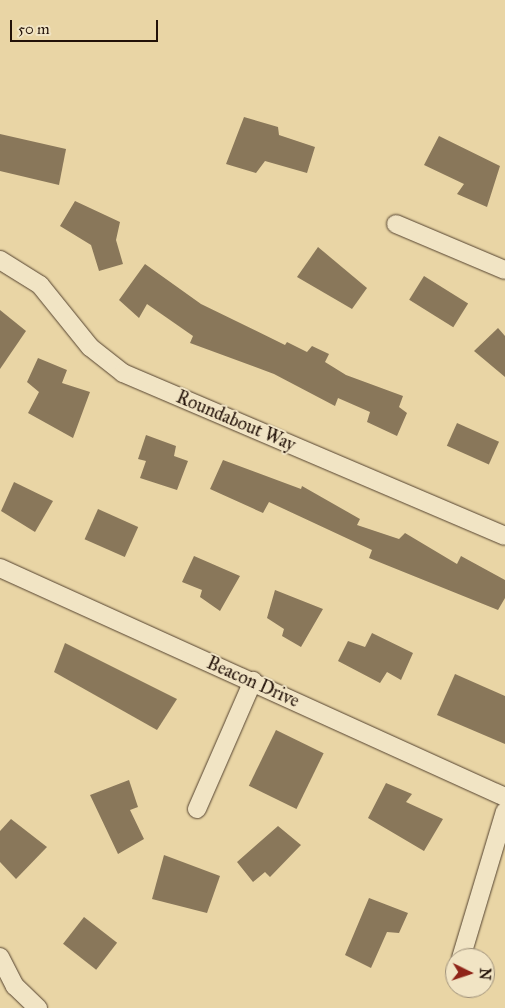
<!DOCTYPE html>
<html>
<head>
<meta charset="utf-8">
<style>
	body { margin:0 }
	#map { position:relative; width:505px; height:1008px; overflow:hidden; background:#e9d5a5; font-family:"IM FELL Great Primer",serif }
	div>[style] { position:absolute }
	.building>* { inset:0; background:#89775a; transform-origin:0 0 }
	.roads { filter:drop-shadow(0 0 1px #54422f) drop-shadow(0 0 1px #54422f) }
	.street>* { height:18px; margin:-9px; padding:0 9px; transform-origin:9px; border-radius:9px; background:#f1e4c4 }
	span { translate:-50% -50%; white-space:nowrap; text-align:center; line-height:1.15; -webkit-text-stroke:4px #f1e4c4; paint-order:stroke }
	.street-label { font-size:18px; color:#221108 }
	.north { position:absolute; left:445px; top:948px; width:50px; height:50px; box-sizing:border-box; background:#f1e4c4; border:1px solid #9e9079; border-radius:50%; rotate:94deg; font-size:14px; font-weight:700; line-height:20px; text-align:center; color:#221108 }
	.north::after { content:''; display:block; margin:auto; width:18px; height:22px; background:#8f2418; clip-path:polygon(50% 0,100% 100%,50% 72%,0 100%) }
	.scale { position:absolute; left:10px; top:20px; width:148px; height:22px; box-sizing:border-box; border:2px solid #221108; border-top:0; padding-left:6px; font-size:15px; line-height:18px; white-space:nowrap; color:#221108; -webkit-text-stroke:4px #f1e4c4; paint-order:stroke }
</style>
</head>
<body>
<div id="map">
	<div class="building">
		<div style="clip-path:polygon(244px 117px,278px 127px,279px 135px,315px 147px,307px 173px,265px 161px,256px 173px,226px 164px)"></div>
		<div style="clip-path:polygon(0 134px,66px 149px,59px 185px,0 171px)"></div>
		<div style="clip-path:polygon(439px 136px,500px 166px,487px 207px,457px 194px,464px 184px,424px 165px)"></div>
		<div style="clip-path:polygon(75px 201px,120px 222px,116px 240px,123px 264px,99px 271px,91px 245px,60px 226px)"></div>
		<div style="clip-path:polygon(318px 247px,367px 288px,352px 309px,297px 277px)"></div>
		<div style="clip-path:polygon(145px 264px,201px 304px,285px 345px,287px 342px,307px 352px,312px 346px,329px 354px,325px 362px,346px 375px,403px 396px,399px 407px,407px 413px,397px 436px,367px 422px,370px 412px,338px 398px,335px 406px,274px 374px,190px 343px,193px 336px,147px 304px,139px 318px,119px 300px)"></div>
		<div style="left:424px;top:276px;width:52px;height:28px;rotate:32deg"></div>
		<div style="clip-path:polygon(0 310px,26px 331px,0 369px)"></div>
		<div style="clip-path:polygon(498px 328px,505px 336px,505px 377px,474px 351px)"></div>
		<div style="clip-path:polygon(38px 358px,67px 370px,62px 383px,90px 392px,73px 438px,28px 413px,39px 392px,27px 382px)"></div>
		<div style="left:457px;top:423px;width:46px;height:25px;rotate:24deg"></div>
		<div style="clip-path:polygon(146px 435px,176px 446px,174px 456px,188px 461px,177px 490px,140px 478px,146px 461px,138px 459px)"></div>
		<div style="clip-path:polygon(223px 460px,301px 489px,302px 486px,360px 519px,357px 525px,399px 539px,405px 533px,457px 564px,461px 556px,505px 580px,505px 598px,498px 610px,369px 558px,372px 550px,269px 502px,263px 513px,210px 489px)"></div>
		<div style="clip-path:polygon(14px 482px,53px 501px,35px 532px,1px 511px)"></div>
		<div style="left:98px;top:509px;width:44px;height:33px;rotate:24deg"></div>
		<div style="clip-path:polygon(194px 556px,240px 576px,220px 611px,200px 597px,202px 590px,182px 582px)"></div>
		<div style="clip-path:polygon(275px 590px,323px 609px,301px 647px,282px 636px,284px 629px,267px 618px)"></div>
		<div style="clip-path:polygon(372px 633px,413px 653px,401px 680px,387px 672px,380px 683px,338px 661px,348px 641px,365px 647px)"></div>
		<div style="clip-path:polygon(65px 643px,177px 699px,157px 730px,54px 672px)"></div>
		<div style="clip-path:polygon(455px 674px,505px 696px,505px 744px,437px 715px)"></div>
		<div style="left:276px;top:730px;width:53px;height:62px;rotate:26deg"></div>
		<div style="clip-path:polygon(129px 780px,138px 807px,130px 810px,144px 839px,118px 854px,90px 795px)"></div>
		<div style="clip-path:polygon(386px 783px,412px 794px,406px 802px,443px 819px,424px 851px,368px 818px)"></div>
		<div style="clip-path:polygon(11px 819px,47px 847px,16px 879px,0 862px,0 831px)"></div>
		<div style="clip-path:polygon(278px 826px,301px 845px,270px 877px,265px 872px,253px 882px,237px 862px)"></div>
		<div style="clip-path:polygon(164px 855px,220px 876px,207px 913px,152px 899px)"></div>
		<div style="clip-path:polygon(369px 898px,408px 913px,399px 933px,387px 932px,371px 968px,345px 955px)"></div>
		<div style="left:84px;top:917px;width:42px;height:34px;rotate:38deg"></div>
	</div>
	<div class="roads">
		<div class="street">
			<div style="left:396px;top:224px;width:118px;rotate:22.9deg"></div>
			<div style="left:0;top:260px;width:47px;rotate:32deg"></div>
			<div style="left:40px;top:285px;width:80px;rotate:51.1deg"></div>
			<div style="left:90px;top:347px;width:42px;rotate:38.2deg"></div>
			<div style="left:123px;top:373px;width:415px;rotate:23.1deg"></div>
			<div style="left:0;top:568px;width:554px;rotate:24.39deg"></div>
			<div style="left:197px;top:809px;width:140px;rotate:-66.4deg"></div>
			<div style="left:0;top:957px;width:33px;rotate:63deg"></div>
			<div style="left:15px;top:986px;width:32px;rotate:44deg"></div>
			<div style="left:461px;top:958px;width:153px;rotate:-73.3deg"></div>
		</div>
	</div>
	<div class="street-label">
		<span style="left:236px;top:421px;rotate:23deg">Roundabout Way</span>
		<span style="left:253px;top:682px;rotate:24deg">Beacon Drive</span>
	</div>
	<div class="north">N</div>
	<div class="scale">50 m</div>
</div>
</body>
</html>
